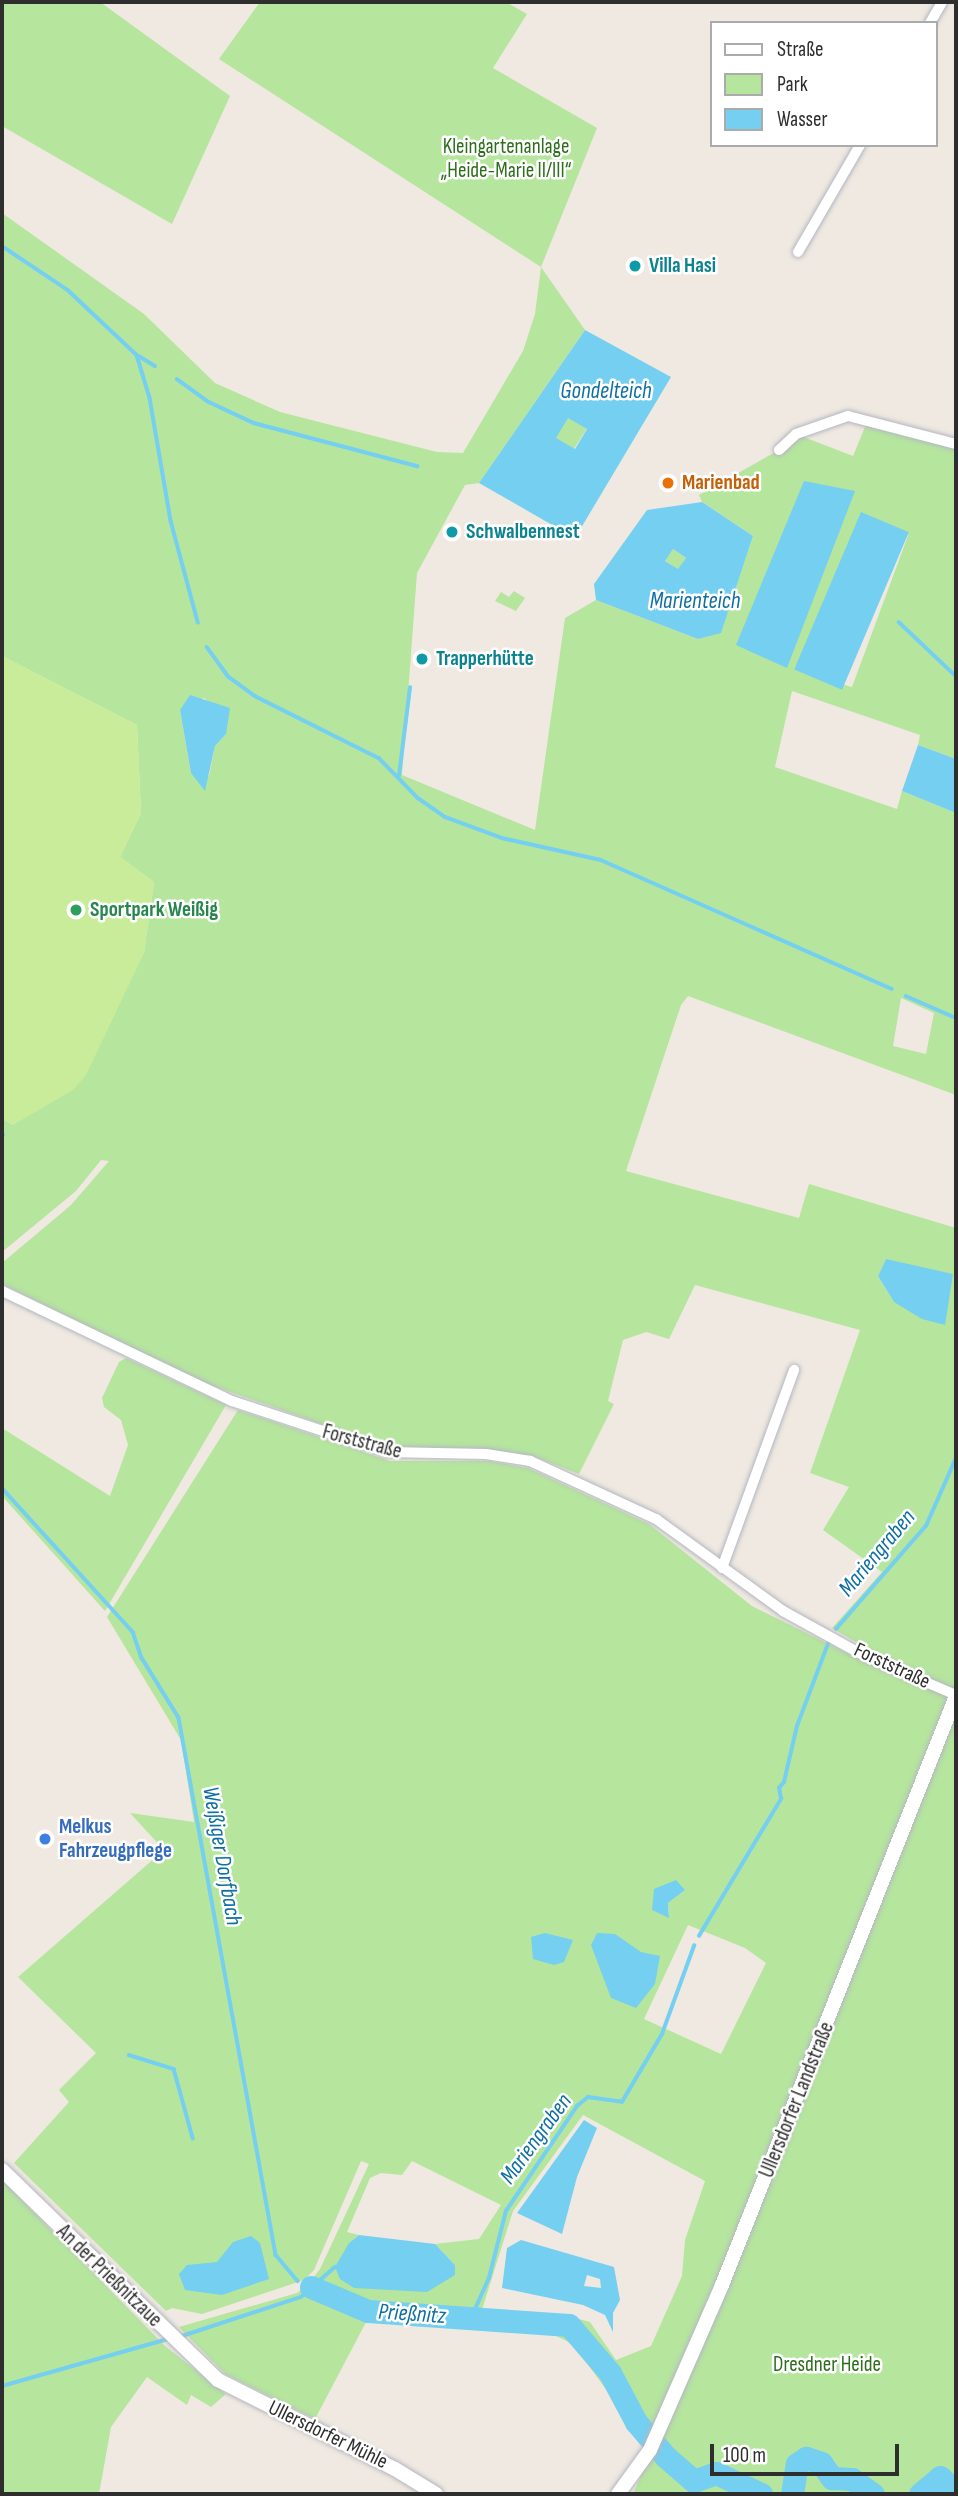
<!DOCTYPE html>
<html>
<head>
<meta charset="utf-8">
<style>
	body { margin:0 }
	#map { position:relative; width:958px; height:2496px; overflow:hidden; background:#efe9e1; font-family:"Sofia Sans Condensed",sans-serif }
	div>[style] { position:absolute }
	.green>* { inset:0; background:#b6e59e; transform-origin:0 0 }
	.pitch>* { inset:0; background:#c9ec9a }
	.water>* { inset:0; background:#75cff0; transform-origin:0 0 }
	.stream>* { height:3.5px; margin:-1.75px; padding:0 1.75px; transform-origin:1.75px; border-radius:1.75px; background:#75cff0 }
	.river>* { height:23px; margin:-11.5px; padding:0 11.5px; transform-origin:11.5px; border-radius:11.5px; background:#75cff0 }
	.roads { filter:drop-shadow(0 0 2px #b4b7c1) drop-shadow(0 0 2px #b4b7c1) }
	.street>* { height:10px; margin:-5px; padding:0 5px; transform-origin:5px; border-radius:5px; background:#fff }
	.secondary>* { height:14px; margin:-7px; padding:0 7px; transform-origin:7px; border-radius:7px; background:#fff }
	.dots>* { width:19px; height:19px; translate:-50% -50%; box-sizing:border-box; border:4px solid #fff; border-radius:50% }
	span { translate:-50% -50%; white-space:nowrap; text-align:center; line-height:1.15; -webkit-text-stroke:5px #fff; paint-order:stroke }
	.park-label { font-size:21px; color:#2c6e1b }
	.culture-label { font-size:21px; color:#0d838f; font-weight:700 }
	.left { translate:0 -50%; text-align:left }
	.food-label { font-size:21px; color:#c56008; font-weight:700 }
	.leisure-label { font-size:21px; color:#27864d; font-weight:700 }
	.street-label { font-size:21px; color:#2e2e2e }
	.shop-label { font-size:21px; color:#366cbe; font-weight:700 }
	.water-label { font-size:23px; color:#0d6fa3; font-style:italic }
	.frame { position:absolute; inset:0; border:4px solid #2e2e2e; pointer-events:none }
	.legend { position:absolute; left:710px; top:21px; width:228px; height:126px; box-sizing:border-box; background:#fff; border:2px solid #ababab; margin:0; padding:9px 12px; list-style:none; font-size:21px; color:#2e2e2e }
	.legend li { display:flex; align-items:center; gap:14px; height:35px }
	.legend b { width:35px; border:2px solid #ababab }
	.scale { position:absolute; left:710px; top:2444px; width:189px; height:32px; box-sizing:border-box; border:4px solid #2e2e2e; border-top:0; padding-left:9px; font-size:21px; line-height:24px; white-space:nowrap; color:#2e2e2e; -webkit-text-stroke:5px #fff; paint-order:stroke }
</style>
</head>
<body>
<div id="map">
	<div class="green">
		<div style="clip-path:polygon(2px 2px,100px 2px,230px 96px,172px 224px,2px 126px)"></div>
		<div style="clip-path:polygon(evenodd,260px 2px,506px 2px,527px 14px,493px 68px,597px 128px,541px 267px,585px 330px,479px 483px,465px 485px,417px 573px,402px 775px,535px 830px,565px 618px,596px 600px,698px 639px,721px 632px,753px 536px,702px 502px,699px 495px,779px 450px,796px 434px,853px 456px,867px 422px,956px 446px,956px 759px,918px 745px,920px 735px,792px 691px,775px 767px,897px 809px,902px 791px,956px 813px,956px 1095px,688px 996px,681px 1005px,626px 1171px,799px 1218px,809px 1184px,956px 1228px,956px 2494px,633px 2494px,695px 2348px,658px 2428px,642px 2439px,573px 2344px,554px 2335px,564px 2315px,590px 2322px,616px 2360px,651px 2346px,682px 2276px,685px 2240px,705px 2181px,583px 2115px,513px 2211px,480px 2316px,373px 2309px,315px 2419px,225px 2374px,179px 2327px,297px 2293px,308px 2284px,320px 2269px,369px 2164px,361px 2161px,314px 2270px,304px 2280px,202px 2314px,172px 2308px,166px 2311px,14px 2163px,69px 2102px,59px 2090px,96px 2053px,18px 1977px,164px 1850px,130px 1813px,194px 1822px,181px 1740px,107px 1617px,238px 1410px,390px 1461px,488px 1461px,528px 1468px,649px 1524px,752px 1606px,863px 1661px,868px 1649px,832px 1628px,882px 1572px,823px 1530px,849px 1487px,810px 1473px,860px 1330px,695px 1285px,669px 1339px,646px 1332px,623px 1340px,608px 1401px,614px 1404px,579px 1474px,533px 1456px,487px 1449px,387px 1447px,199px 1381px,2px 1284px,2px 1263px,71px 1205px,109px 1161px,101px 1160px,76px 1191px,2px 1252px,2px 1119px,13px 1125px,144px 953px,154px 882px,120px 857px,141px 813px,137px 725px,2px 656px,2px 213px,144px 314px,215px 383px,280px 412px,437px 452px,463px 453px,523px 351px,535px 314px,541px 267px,219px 59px,260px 2px,909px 533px,852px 687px,802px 673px,909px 533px,260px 2px,204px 698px,213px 706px,226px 734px,215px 746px,209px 776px,191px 773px,180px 710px,204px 698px,260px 2px,901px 998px,934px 1013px,926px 1054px,893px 1046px,901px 998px,260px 2px,886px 1259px,894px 1302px,878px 1276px,886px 1259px,260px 2px,655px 1889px,685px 1890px,668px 1903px,669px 1917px,655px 1889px,260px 2px,688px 1925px,745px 1948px,766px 1963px,721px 2054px,644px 2019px,688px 1925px,260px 2px,412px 2161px,501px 2205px,479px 2239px,435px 2244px,455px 2265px,349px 2243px,359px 2235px,347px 2232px,370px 2178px,381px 2173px,402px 2175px,412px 2161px)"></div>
		<div style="left:568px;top:417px;width:22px;height:25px;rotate:32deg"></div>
		<div style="left:673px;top:549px;width:16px;height:14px;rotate:35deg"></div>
		<div style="clip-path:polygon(514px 591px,525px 598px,516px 611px,495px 601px,501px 592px,509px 597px)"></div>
		<div style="clip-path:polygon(126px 1358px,226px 1405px,105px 1611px,2px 1496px,2px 1428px,110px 1496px,128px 1445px,121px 1420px,104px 1407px,102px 1398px,119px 1362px)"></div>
		<div style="clip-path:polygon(2px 2180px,165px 2346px,226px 2394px,211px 2407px,191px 2395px,187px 2405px,147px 2377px,111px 2427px,99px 2494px,2px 2494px)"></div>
	</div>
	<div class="pitch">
		<div style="clip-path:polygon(2px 656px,137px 725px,141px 813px,120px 857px,154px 882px,144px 953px,86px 1075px,73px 1090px,13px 1125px,2px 1119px)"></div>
	</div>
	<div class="water">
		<div style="clip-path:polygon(evenodd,585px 330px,671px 377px,575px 538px,479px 483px,585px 330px,568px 418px,587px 429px,575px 449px,556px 438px,568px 418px)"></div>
		<div style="clip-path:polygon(804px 481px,855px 491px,787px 668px,736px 645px)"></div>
		<div style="clip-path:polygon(evenodd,702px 502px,753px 536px,721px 633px,698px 639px,596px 600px,594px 584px,647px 510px,702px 502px,673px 549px,686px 558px,678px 569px,665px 561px,673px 549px)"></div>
		<div style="left:861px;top:512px;width:52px;height:171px;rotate:23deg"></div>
		<div style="clip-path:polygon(190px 695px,230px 708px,226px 734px,215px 746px,205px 791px,191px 773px,180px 710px)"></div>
		<div style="clip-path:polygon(918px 745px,956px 759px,956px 813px,902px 791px)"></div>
		<div style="clip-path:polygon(886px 1259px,953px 1274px,945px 1325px,922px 1319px,894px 1302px,878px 1276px)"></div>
		<div style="clip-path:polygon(676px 1880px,685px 1890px,668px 1903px,669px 1918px,652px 1910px,654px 1889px)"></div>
		<div style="clip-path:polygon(545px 1933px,573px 1940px,564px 1962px,554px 1965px,533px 1959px,531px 1937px)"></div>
		<div style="clip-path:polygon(597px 1933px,615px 1934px,641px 1952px,660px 1956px,655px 1984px,636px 2008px,611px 1998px,591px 1945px)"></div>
		<div style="clip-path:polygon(584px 2120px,597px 2128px,577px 2177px,562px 2234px,517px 2213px)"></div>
		<div style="clip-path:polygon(359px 2235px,435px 2244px,455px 2265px,455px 2275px,427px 2292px,354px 2288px,340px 2279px,335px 2267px,349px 2243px)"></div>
		<div style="clip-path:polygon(251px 2236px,260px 2243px,269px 2279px,222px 2295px,185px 2290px,179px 2274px,187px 2265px,217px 2262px,233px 2242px)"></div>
		<div style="clip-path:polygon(evenodd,521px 2240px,614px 2267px,620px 2300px,613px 2313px,613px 2332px,605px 2315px,583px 2305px,502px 2288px,507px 2248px,521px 2240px,587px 2275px,600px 2279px,601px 2288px,584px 2286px,587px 2275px)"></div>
	</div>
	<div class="stream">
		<div style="left:2px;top:246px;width:79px;rotate:33.7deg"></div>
		<div style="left:68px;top:290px;width:95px;rotate:43.3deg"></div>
		<div style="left:137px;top:355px;width:45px;rotate:73.2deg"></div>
		<div style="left:150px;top:398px;width:125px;rotate:80.3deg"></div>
		<div style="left:171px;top:521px;width:105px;rotate:75deg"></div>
		<div style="left:139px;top:356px;width:19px;rotate:32deg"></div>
		<div style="left:177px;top:379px;width:39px;rotate:36deg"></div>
		<div style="left:209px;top:402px;width:50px;rotate:25deg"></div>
		<div style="left:254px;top:423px;width:169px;rotate:14.8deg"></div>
		<div style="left:899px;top:622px;width:79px;rotate:43.5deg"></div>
		<div style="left:207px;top:647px;width:37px;rotate:54deg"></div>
		<div style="left:229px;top:677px;width:32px;rotate:36deg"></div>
		<div style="left:255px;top:696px;width:139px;rotate:26.6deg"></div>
		<div style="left:379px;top:758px;width:56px;rotate:45.7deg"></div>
		<div style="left:418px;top:798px;width:33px;rotate:35deg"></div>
		<div style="left:445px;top:817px;width:61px;rotate:20.2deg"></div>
		<div style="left:502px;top:838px;width:101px;rotate:12.5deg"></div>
		<div style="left:601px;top:860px;width:318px;rotate:23.9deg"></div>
		<div style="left:399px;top:776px;width:89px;rotate:-82.9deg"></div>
		<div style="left:906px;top:996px;width:55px;rotate:23.7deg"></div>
		<div style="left:2px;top:1135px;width:1px"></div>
		<div style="left:2px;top:1488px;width:195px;rotate:47.7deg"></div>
		<div style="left:133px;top:1632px;width:28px;rotate:71deg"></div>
		<div style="left:142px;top:1658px;width:70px;rotate:58.3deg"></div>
		<div style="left:179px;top:1718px;width:546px;rotate:79.76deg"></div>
		<div style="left:276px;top:2255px;width:34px;rotate:50deg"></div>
		<div style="left:836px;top:1629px;width:137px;rotate:-48.9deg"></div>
		<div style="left:926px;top:1526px;width:74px;rotate:-66.2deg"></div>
		<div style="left:699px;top:1936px;width:160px;rotate:-59.1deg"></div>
		<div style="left:781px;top:1799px;width:11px;rotate:-100deg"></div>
		<div style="left:779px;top:1788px;width:8px;rotate:-50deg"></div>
		<div style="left:784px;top:1782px;width:57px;rotate:-76.9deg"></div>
		<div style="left:797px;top:1726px;width:88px;rotate:-69.3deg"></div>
		<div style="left:129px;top:2055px;width:47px;rotate:17.3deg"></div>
		<div style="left:174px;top:2069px;width:72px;rotate:74.6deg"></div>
		<div style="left:472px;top:2316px;width:42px;rotate:-65.9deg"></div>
		<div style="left:489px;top:2278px;width:69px;rotate:-75.8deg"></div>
		<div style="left:506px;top:2211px;width:127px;rotate:-55.9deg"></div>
		<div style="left:577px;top:2106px;width:14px;rotate:-39deg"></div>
		<div style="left:588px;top:2097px;width:34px;rotate:8deg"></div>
		<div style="left:622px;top:2102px;width:79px;rotate:-59.5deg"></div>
		<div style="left:662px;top:2034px;width:94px;rotate:-70deg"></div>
		<div style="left:179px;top:2337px;width:128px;rotate:-18.2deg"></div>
		<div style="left:301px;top:2297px;width:45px;rotate:-41.4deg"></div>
		<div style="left:2px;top:2386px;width:173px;rotate:-15.8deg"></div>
	</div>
	<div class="river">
		<div style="left:311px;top:2287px;width:62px;rotate:22.8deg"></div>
		<div style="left:368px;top:2311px;width:201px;rotate:4deg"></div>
		<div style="left:569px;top:2325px;width:63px;rotate:49.5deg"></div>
		<div style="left:610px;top:2373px;width:55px;rotate:62deg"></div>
		<div style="left:636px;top:2422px;width:46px;rotate:49.4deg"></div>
		<div style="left:666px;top:2457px;width:37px;rotate:41deg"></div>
		<div style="left:694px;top:2481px;width:23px;rotate:-20deg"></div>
		<div style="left:716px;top:2473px;width:50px;rotate:25deg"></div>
		<div style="left:792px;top:2494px;width:30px;rotate:-81deg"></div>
		<div style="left:797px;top:2464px;width:11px;rotate:-34deg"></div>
		<div style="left:806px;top:2458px;width:16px;rotate:18deg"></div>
		<div style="left:821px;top:2463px;width:19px;rotate:54deg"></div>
		<div style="left:832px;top:2478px;width:20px;rotate:3deg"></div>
		<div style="left:852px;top:2479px;width:26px;rotate:36deg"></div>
		<div style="left:920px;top:2494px;width:26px;rotate:-40deg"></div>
		<div style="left:940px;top:2477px;width:23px;rotate:45deg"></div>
	</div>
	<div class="roads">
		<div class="street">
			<div style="left:930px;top:23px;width:24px;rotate:-60deg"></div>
			<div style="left:798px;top:252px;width:124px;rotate:-59.9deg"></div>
			<div style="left:779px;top:450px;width:23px;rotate:-43deg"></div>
			<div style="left:796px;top:434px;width:55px;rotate:-19.1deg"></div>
			<div style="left:848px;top:416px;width:112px;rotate:14.5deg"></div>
			<div style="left:2px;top:1291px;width:255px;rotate:25.6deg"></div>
			<div style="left:232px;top:1401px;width:162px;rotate:18.3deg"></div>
			<div style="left:386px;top:1452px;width:100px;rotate:1.1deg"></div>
			<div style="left:486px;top:1454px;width:45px;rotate:9deg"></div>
			<div style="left:530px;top:1461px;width:139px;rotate:24.7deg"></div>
			<div style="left:656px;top:1519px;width:157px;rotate:35.9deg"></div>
			<div style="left:783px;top:1611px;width:94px;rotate:28.8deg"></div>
			<div style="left:865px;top:1656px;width:99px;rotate:23.2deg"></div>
			<div style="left:722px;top:1568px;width:211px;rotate:-70deg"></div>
		</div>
		<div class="secondary">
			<div style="left:2px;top:2170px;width:301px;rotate:44.2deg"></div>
			<div style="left:218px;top:2380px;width:198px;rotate:26.7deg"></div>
			<div style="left:395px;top:2469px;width:48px;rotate:31.4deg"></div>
			<div style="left:618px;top:2494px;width:54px;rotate:-54deg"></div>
			<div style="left:650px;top:2450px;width:180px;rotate:-66.4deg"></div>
			<div style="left:722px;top:2285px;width:634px;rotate:-68.33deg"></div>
		</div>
	</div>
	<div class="dots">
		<div style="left:635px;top:266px;background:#0f9aa8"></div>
		<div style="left:668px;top:483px;background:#e8710a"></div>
		<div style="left:452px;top:532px;background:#0f9aa8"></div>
		<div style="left:422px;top:659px;background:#0f9aa8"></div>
		<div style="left:76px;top:910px;background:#2e9e5b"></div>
		<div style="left:45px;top:1839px;background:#3f7fe0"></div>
	</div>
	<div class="park-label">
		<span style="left:506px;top:159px">Kleingartenanlage<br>„Heide-Marie II/III“</span>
		<span style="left:827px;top:2365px">Dresdner Heide</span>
	</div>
	<div class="culture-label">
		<span class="left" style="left:649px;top:266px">Villa Hasi</span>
		<span class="left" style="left:466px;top:532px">Schwalbennest</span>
		<span class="left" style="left:436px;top:659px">Trapperhütte</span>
	</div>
	<div class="food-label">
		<span class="left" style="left:682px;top:483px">Marienbad</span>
	</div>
	<div class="leisure-label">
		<span class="left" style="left:90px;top:910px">Sportpark Weißig</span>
	</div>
	<div class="street-label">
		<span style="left:362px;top:1442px;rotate:15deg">Forststraße</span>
		<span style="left:892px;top:1666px;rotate:25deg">Forststraße</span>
		<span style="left:797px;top:2100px;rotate:-68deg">Ullersdorfer Landstraße</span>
		<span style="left:109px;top:2276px;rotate:44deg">An der Prießnitzaue</span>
		<span style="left:328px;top:2435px;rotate:26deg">Ullersdorfer Mühle</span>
	</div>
	<div class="shop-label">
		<span class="left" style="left:59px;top:1839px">Melkus<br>Fahrzeugpflege</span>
	</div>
	<div class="water-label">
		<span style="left:606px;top:391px">Gondelteich</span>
		<span style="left:695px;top:601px">Marienteich</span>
		<span style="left:877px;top:1553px;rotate:-50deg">Mariengraben</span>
		<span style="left:222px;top:1856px;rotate:80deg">Weißiger Dorfbach</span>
		<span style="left:536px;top:2139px;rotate:-54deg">Mariengraben</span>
		<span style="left:412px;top:2314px;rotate:4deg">Prießnitz</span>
	</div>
	<div class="frame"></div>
	<ul class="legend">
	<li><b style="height:9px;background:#fff"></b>Straße</li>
	<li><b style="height:19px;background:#b6e59e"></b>Park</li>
	<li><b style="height:19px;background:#75cff0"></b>Wasser</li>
	</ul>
	<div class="scale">100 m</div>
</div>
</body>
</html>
